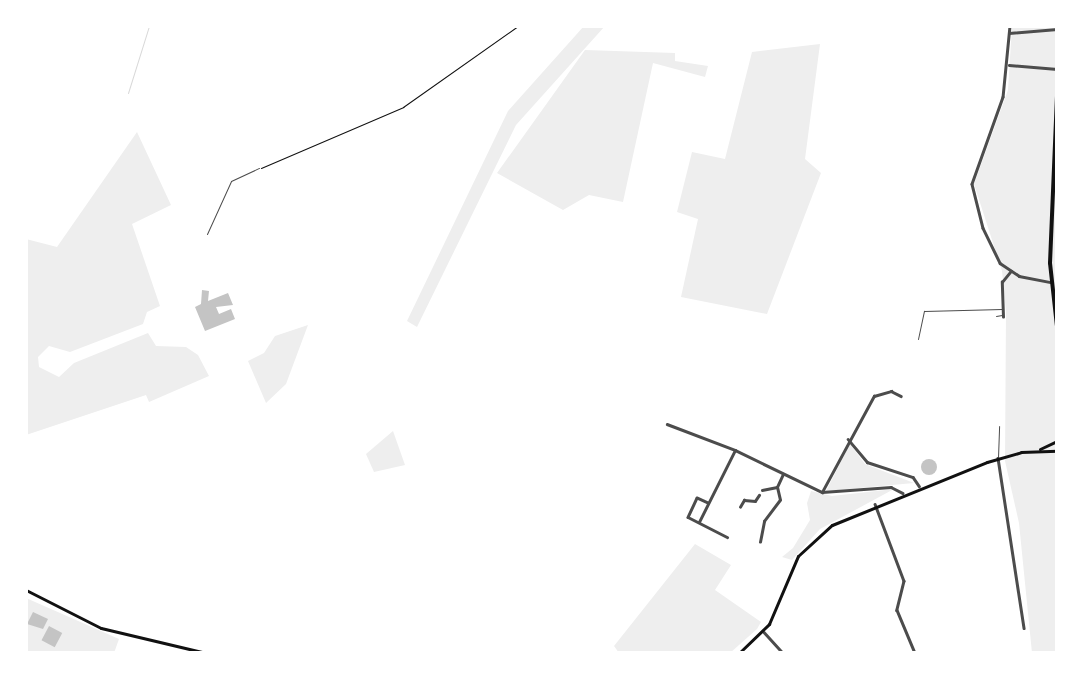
<!DOCTYPE html>
<html>
<head>
<meta charset="utf-8">
<style>
	body { margin:0 }
	#map { position:relative; width:1083px; height:679px; overflow:hidden; background:#fff; font-family:Helvetica,sans-serif }
	div>[style] { position:absolute }
	.green>* { inset:0; background:#eee }
	.stream>* { height:1px; margin:-0.5px; padding:0 0.5px; transform-origin:0.5px; border-radius:0.5px; background:#d9d9d9 }
	.building>* { inset:0; background:#c4c4c4; transform-origin:0 0 }
	.round { border-radius:50% }
	.path>* { height:1px; margin:-0.5px; padding:0 0.5px; transform-origin:0.5px; border-radius:0.5px; background:#111 }
	.service>* { height:1px; margin:-0.5px; padding:0 0.5px; transform-origin:0.5px; border-radius:0.5px; background:#4c4c4c }
	.minor>* { height:2.5px; margin:-1.25px; padding:0 1.25px; transform-origin:1.25px; border-radius:1.25px; background:#4c4c4c }
	.secondary>* { height:3px; margin:-1.5px; padding:0 1.5px; transform-origin:1.5px; border-radius:1.5px; background:#111 }
	.primary>* { height:4px; margin:-2px; padding:0 2px; transform-origin:2px; border-radius:2px; background:#111 }
	span { translate:-50% -50%; white-space:nowrap; text-align:center; line-height:1.15; -webkit-text-stroke:4.5px #fff; paint-order:stroke }
	.frame { position:absolute; inset:0; border:28px solid #fff; pointer-events:none }
</style>
</head>
<body>
<div id="map">
	<div class="green">
		<div style="clip-path:polygon(584px 26px,605px 26px,516px 125px,417px 327px,407px 321px,508px 111px)"></div>
		<div style="clip-path:polygon(1012px 26px,1057px 26px,1057px 653px,1032px 653px,1019px 523px,1005px 461px,1006px 312px,1002px 271px,974px 184px,1008px 90px)"></div>
		<div style="clip-path:polygon(820px 44px,805px 159px,821px 173px,767px 314px,681px 297px,698px 219px,677px 212px,692px 152px,725px 159px,752px 52px)"></div>
		<div style="clip-path:polygon(585px 50px,675px 53px,675px 61px,708px 66px,705px 77px,653px 63px,623px 202px,589px 195px,563px 210px,497px 173px)"></div>
		<div style="clip-path:polygon(137px 132px,171px 205px,132px 224px,160px 306px,147px 312px,143px 324px,70px 352px,49px 346px,38px 357px,39px 367px,59px 377px,74px 363px,148px 333px,156px 346px,186px 347px,198px 355px,209px 376px,149px 402px,146px 395px,26px 435px,26px 239px,57px 247px)"></div>
		<div style="clip-path:polygon(308px 325px,286px 384px,266px 403px,248px 361px,264px 353px,275px 336px)"></div>
		<div style="clip-path:polygon(393px 431px,405px 465px,374px 472px,366px 454px)"></div>
		<div style="clip-path:polygon(850px 444px,865px 464px,914px 483px,826px 491px)"></div>
		<div style="clip-path:polygon(894px 489px,820px 529px,792px 560px,782px 557px,793px 548px,810px 520px,807px 503px,811px 491px,832px 496px)"></div>
		<div style="clip-path:polygon(695px 544px,731px 565px,715px 590px,761px 622px,757px 629px,730px 653px,619px 653px,614px 646px)"></div>
		<div style="clip-path:polygon(26px 598px,119px 639px,114px 653px,26px 653px)"></div>
	</div>
	<div class="stream">
		<div style="left:128px;top:93px;width:70px;rotate:-72.6deg"></div>
	</div>
	<div class="building">
		<div style="clip-path:polygon(202px 290px,209px 291px,208px 301px,228px 293px,233px 305px,216px 307px,219px 314px,231px 309px,235px 319px,205px 331px,195px 307px,201px 304px)"></div>
		<div class="round" style="left:921px;top:459px;width:16px;height:16px"></div>
		<div style="clip-path:polygon(33px 612px,48px 619px,43px 629px,27px 624px)"></div>
		<div style="left:49px;top:626px;width:15px;height:16px;rotate:28deg"></div>
	</div>
	<div class="path">
		<div style="left:261px;top:168px;width:155px;rotate:-23.2deg"></div>
		<div style="left:403px;top:107px;width:141px;rotate:-35.2deg"></div>
	</div>
	<div class="service">
		<div style="left:207px;top:234px;width:58px;rotate:-65.6deg"></div>
		<div style="left:231px;top:181px;width:31px;rotate:-25deg"></div>
		<div style="left:996px;top:316px;width:6px;rotate:-9deg"></div>
		<div style="left:918px;top:339px;width:29px;rotate:-78deg"></div>
		<div style="left:924px;top:311px;width:78px;rotate:-1.5deg"></div>
		<div style="left:998px;top:458px;width:32px;rotate:-88deg"></div>
	</div>
	<div class="minor">
		<div style="left:1010px;top:26px;width:71px;rotate:95.6deg"></div>
		<div style="left:1003px;top:97px;width:92px;rotate:109.6deg"></div>
		<div style="left:972px;top:184px;width:45px;rotate:76deg"></div>
		<div style="left:983px;top:228px;width:39px;rotate:64deg"></div>
		<div style="left:1000px;top:263px;width:23px;rotate:34deg"></div>
		<div style="left:1019px;top:276px;width:33px;rotate:11deg"></div>
		<div style="left:1009px;top:33px;width:48px;rotate:-4.8deg"></div>
		<div style="left:1009px;top:65px;width:48px;rotate:4.8deg"></div>
		<div style="left:1003px;top:317px;width:35px;rotate:-92deg"></div>
		<div style="left:1002px;top:282px;width:14px;rotate:-51deg"></div>
		<div style="left:667px;top:424px;width:73px;rotate:20.9deg"></div>
		<div style="left:735px;top:450px;width:97px;rotate:25.8deg"></div>
		<div style="left:822px;top:492px;width:69px;rotate:-4.1deg"></div>
		<div style="left:891px;top:487px;width:13px;rotate:27deg"></div>
		<div style="left:848px;top:439px;width:30px;rotate:50deg"></div>
		<div style="left:867px;top:462px;width:48px;rotate:18.1deg"></div>
		<div style="left:913px;top:477px;width:11px;rotate:56deg"></div>
		<div style="left:998px;top:458px;width:172px;rotate:81.3deg"></div>
		<div style="left:762px;top:490px;width:15px;rotate:-11deg"></div>
		<div style="left:777px;top:487px;width:14px;rotate:-65deg"></div>
		<div style="left:822px;top:492px;width:109px;rotate:-61.6deg"></div>
		<div style="left:874px;top:396px;width:18px;rotate:-16deg"></div>
		<div style="left:891px;top:391px;width:11px;rotate:27deg"></div>
		<div style="left:708px;top:503px;width:12px;rotate:-156deg"></div>
		<div style="left:697px;top:498px;width:21px;rotate:115deg"></div>
		<div style="left:688px;top:517px;width:44px;rotate:27.1deg"></div>
		<div style="left:875px;top:504px;width:82px;rotate:69.4deg"></div>
		<div style="left:904px;top:581px;width:30px;rotate:104deg"></div>
		<div style="left:897px;top:610px;width:47px;rotate:67.3deg"></div>
		<div style="left:740px;top:507px;width:8px;rotate:-60deg"></div>
		<div style="left:744px;top:500px;width:11px;rotate:5deg"></div>
		<div style="left:755px;top:501px;width:7px;rotate:-56deg"></div>
		<div style="left:699px;top:522px;width:80px;rotate:-63.4deg"></div>
		<div style="left:760px;top:542px;width:21px;rotate:-79deg"></div>
		<div style="left:764px;top:521px;width:26px;rotate:-53deg"></div>
		<div style="left:780px;top:500px;width:13px;rotate:-103deg"></div>
		<div style="left:764px;top:632px;width:28px;rotate:48deg"></div>
	</div>
	<div class="secondary">
		<div style="left:1040px;top:449px;width:19px;rotate:-25deg"></div>
		<div style="left:26px;top:590px;width:84px;rotate:26.9deg"></div>
		<div style="left:101px;top:628px;width:108px;rotate:13.4deg"></div>
		<div style="left:739px;top:653px;width:42px;rotate:-44deg"></div>
		<div style="left:769px;top:624px;width:74px;rotate:-66.9deg"></div>
		<div style="left:798px;top:556px;width:46px;rotate:-42.4deg"></div>
		<div style="left:832px;top:525px;width:167px;rotate:-22.1deg"></div>
		<div style="left:987px;top:462px;width:35px;rotate:-16deg"></div>
		<div style="left:1021px;top:452px;width:36px;rotate:-2deg"></div>
	</div>
	<div class="primary">
		<div style="left:1057px;top:96px;width:167px;rotate:92.4deg"></div>
		<div style="left:1050px;top:263px;width:63px;rotate:83.7deg"></div>
	</div>
	<div class="frame"></div>
</div>
</body>
</html>
